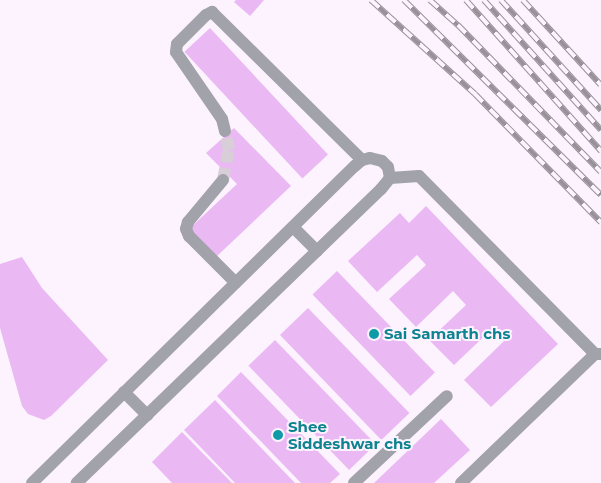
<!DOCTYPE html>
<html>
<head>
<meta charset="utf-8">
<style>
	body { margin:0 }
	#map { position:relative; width:601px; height:483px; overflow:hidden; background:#fdf3fe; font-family:Montserrat,sans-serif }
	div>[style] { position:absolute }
	.building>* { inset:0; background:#eab9f3; transform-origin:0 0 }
	.minor-tunnel>* { height:12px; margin-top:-6px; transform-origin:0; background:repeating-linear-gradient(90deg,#d7ced8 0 12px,transparent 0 18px) }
	.minor>* { height:12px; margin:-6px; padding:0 6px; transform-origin:6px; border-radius:6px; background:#a2a3aa }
	.rail>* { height:5.5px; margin-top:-2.75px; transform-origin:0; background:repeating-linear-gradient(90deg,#fdf3fe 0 11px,#989199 0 22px); box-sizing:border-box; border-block:1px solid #989199 }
	.dots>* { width:14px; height:14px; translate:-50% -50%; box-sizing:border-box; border:2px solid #fdf3fe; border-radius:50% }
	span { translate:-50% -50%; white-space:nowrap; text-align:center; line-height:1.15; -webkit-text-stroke:4px #fdf3fe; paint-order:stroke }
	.culture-label { font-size:15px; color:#0d838f; font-weight:700 }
	.left { translate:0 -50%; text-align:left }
</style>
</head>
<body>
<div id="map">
	<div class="building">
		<div style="clip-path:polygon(236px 0,264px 0,250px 16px,234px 2px)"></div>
		<div style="left:210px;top:28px;width:173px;height:35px;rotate:47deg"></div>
		<div style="clip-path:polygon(234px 128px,291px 186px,216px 257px,189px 229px,237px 184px,206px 153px)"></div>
		<div style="clip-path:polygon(426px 206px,558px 344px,491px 407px,464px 380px,504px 341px,492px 329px,454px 365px,429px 340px,466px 305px,453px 291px,416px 327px,389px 299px,426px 265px,417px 255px,377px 292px,348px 261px,400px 213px,409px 223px)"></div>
		<div style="clip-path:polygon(22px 257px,42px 288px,108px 360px,51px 416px,44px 420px,28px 414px,22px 406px,0 328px,0 264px)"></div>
		<div style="left:337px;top:271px;width:141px;height:34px;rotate:46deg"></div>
		<div style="left:308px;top:308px;width:146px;height:39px;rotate:46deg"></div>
		<div style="left:275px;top:340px;width:145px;height:37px;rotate:46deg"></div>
		<div style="clip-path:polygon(241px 372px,340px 474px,330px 483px,301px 483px,217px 396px)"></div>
		<div style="clip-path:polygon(215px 400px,295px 483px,235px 483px,184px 430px)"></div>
		<div style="clip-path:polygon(441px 419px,470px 450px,434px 483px,374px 483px)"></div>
		<div style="clip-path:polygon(182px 432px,232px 483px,172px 483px,152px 462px)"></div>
	</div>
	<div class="minor-tunnel">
		<div style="left:223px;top:180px;width:31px;rotate:-79deg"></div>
		<div style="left:229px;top:150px;width:19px;rotate:-102deg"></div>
	</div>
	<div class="minor">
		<div style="left:225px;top:131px;width:12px;rotate:-104deg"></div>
		<div style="left:222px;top:119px;width:81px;rotate:-124.5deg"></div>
		<div style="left:176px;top:52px;width:8px;rotate:-83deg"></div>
		<div style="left:177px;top:44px;width:41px;rotate:-45deg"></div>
		<div style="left:206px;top:15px;width:7px;rotate:-27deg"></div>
		<div style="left:212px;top:12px;width:211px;rotate:44.6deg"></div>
		<div style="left:390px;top:178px;width:29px;rotate:-4deg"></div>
		<div style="left:419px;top:176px;width:250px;rotate:45.3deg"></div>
		<div style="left:595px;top:354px;width:6px"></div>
		<div style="left:223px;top:180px;width:55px;rotate:129.8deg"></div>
		<div style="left:188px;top:222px;width:7px;rotate:106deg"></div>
		<div style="left:186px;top:229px;width:8px;rotate:67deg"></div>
		<div style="left:189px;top:236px;width:66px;rotate:45deg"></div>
		<div style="left:293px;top:227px;width:34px;rotate:45deg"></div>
		<div style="left:124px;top:392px;width:33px;rotate:45deg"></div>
		<div style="left:32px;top:483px;width:453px;rotate:-44.5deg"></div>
		<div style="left:355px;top:166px;width:9px;rotate:-41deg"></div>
		<div style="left:362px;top:160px;width:8px;rotate:-14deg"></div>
		<div style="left:370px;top:158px;width:12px;rotate:14deg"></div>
		<div style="left:382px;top:161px;width:8px;rotate:45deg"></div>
		<div style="left:388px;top:167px;width:11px;rotate:80deg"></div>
		<div style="left:390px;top:178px;width:14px;rotate:129deg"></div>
		<div style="left:381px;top:189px;width:423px;rotate:136deg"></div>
		<div style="left:354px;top:483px;width:127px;rotate:-43.1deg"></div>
		<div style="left:461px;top:483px;width:186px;rotate:-43.9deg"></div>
	</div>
	<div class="rail">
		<div style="left:371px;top:0;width:140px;rotate:42.1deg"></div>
		<div style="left:475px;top:94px;width:180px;rotate:45.5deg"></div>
		<div style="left:404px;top:0;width:277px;rotate:44.7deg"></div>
		<div style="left:430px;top:0;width:38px;rotate:42deg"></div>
		<div style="left:458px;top:25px;width:205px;rotate:45.8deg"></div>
		<div style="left:466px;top:0;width:203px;rotate:48.2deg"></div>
		<div style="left:484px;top:0;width:175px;rotate:48deg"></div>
		<div style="left:501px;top:0;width:149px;rotate:47.7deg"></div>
		<div style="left:523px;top:0;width:115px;rotate:47.5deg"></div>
	</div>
	<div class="dots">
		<div style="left:374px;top:334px;background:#0f9aa8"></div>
		<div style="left:278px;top:435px;background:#0f9aa8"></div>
	</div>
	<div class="culture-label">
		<span class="left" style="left:384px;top:334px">Sai Samarth chs</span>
		<span class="left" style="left:288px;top:435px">Shee<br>Siddeshwar chs</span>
	</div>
</div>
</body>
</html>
